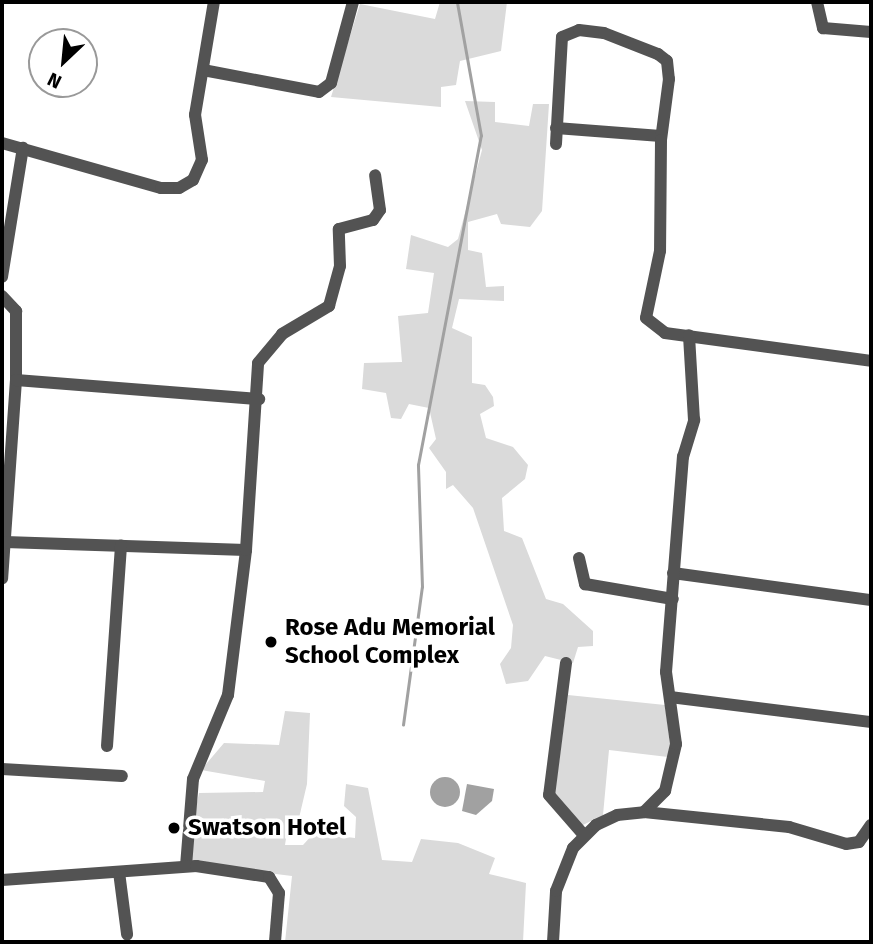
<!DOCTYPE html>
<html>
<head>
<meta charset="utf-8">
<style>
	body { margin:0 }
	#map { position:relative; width:873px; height:944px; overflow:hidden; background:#fff; font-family:"Fira Sans",sans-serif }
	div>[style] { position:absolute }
	.green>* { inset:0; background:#dadada }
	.water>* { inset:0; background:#a1a1a1 }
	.round { border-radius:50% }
	.stream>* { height:2.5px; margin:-1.25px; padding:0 1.25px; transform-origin:1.25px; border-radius:1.25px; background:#a1a1a1 }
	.street>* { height:12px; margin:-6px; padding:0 6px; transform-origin:6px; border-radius:6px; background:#535353 }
	.dots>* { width:19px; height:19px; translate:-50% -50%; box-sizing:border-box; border:4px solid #fff; border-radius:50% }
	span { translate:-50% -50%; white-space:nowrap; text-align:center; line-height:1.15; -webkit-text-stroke:7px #fff; paint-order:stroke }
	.poi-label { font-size:24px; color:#000; font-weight:700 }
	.left { translate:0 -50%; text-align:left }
	.frame { position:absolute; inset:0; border:4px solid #000; pointer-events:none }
	.north { position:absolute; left:28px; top:28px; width:70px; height:70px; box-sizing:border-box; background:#fff; border:2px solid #999; border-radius:50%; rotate:206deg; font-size:19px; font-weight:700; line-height:28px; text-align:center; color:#000 }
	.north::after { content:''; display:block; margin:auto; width:24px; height:32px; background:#000; clip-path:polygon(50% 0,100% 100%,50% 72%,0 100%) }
</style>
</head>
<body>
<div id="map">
	<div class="green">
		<div style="clip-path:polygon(440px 2px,507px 2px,501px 51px,460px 61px,456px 85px,441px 87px,441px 107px,331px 97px,360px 4px,435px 19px)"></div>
		<div style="clip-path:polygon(465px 101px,495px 102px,495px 122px,529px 126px,533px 104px,549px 104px,542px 211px,530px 227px,501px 224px,497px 214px,468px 222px,468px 250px,482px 253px,486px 287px,504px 286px,504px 301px,459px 299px,452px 328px,472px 337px,472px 383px,485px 385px,493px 397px,494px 406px,480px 414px,486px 438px,513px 447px,528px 465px,525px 479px,502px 498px,504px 531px,522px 538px,546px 599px,563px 604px,593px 631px,593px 646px,578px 647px,573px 663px,545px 656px,528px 681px,506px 684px,500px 664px,511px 648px,513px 625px,473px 508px,453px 485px,446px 489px,446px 472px,429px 448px,436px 439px,429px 408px,409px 404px,401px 419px,391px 418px,386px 393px,362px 389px,364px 363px,402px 362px,398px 316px,428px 313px,434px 273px,406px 269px,411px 235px,448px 247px,458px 239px,482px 150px)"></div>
		<div style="clip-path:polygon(568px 695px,665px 705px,670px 745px,668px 757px,609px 750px,603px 815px,581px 826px,554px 798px)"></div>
		<div style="clip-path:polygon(285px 711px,310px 713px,307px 784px,299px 818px,289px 819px,285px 845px,303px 845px,314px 833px,355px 838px,356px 817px,344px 806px,346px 784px,368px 788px,382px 860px,412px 862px,421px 839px,458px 843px,495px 858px,489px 874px,526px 883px,523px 942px,285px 942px,292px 876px,189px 863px,187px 848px,199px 793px,263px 792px,265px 781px,201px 770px,224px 743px,279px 745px)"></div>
	</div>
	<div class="water">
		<div class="round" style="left:430px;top:777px;width:30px;height:30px"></div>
		<div style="clip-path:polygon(467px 784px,494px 789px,492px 801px,476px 815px,462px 811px)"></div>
	</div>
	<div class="stream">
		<div style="left:403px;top:725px;width:139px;rotate:-82.2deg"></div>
		<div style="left:422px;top:587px;width:122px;rotate:-91.9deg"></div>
		<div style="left:418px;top:465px;width:335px;rotate:-79.2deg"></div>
		<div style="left:481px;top:136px;width:136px;rotate:-100.2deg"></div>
	</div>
	<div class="street">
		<div style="left:817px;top:2px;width:27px;rotate:77deg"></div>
		<div style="left:823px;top:28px;width:48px;rotate:4.8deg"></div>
		<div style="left:203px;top:70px;width:118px;rotate:10.7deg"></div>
		<div style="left:319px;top:92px;width:15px;rotate:-37deg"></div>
		<div style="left:331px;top:83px;width:84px;rotate:-74.8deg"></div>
		<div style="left:556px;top:128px;width:105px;rotate:4.4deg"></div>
		<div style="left:2px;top:143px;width:165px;rotate:15.8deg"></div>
		<div style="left:161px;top:188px;width:18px"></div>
		<div style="left:179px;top:188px;width:16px;rotate:-30deg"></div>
		<div style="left:193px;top:180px;width:22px;rotate:-66deg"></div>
		<div style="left:202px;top:160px;width:46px;rotate:-98.8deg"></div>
		<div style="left:195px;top:115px;width:115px;rotate:-80.5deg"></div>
		<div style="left:556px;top:144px;width:107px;rotate:-86.8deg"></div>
		<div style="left:562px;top:37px;width:18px;rotate:-22deg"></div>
		<div style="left:579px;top:30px;width:25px;rotate:7deg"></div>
		<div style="left:604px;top:33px;width:58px;rotate:21.3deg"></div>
		<div style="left:658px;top:54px;width:11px;rotate:38deg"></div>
		<div style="left:667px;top:61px;width:18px;rotate:84deg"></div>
		<div style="left:669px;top:79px;width:62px;rotate:97.5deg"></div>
		<div style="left:661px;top:140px;width:111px;rotate:90.5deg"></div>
		<div style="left:660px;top:251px;width:68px;rotate:101.8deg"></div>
		<div style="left:646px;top:318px;width:24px;rotate:38deg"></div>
		<div style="left:665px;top:333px;width:208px;rotate:7.7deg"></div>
		<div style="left:2px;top:277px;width:131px;rotate:-80.8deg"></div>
		<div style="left:2px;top:296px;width:21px;rotate:47deg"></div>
		<div style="left:16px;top:311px;width:69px;rotate:90deg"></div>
		<div style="left:16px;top:380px;width:199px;rotate:94deg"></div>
		<div style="left:16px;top:380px;width:244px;rotate:4.5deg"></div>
		<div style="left:5px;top:542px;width:241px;rotate:1.9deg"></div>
		<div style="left:579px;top:558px;width:27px;rotate:77deg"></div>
		<div style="left:585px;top:584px;width:89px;rotate:9.7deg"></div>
		<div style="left:673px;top:573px;width:200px;rotate:7.8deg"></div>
		<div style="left:566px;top:663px;width:133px;rotate:97.3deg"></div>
		<div style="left:549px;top:795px;width:52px;rotate:48.9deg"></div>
		<div style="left:670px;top:697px;width:203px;rotate:7.1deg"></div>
		<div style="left:107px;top:746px;width:201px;rotate:-86deg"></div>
		<div style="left:2px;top:769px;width:120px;rotate:3.3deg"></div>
		<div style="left:644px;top:812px;width:30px;rotate:-45deg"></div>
		<div style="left:665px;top:791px;width:48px;rotate:-76.8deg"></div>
		<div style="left:676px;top:744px;width:73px;rotate:-97.9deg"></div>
		<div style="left:666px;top:672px;width:216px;rotate:-85.5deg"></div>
		<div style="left:683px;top:457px;width:39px;rotate:-73deg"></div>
		<div style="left:694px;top:420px;width:85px;rotate:-93.4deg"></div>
		<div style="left:186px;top:866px;width:87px;rotate:-85.4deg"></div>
		<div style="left:193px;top:779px;width:91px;rotate:-67.4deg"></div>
		<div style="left:228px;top:695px;width:146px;rotate:-82.9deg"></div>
		<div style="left:246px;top:550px;width:187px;rotate:-86.3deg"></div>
		<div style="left:258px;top:363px;width:38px;rotate:-50deg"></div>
		<div style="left:282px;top:334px;width:55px;rotate:-30.8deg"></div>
		<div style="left:329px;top:306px;width:41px;rotate:-74.6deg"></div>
		<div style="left:340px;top:266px;width:37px;rotate:-92deg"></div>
		<div style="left:339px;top:229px;width:35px;rotate:-15deg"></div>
		<div style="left:373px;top:220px;width:12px;rotate:-55deg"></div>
		<div style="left:380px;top:210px;width:35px;rotate:-98deg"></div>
		<div style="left:119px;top:872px;width:63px;rotate:82.6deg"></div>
		<div style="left:2px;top:880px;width:195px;rotate:-4.1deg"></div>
		<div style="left:196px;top:866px;width:74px;rotate:8.6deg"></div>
		<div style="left:269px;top:877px;width:19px;rotate:58deg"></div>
		<div style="left:279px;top:893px;width:49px;rotate:94.7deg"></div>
		<div style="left:553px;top:942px;width:51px;rotate:-86.6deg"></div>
		<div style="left:556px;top:891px;width:46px;rotate:-68.4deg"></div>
		<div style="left:573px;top:848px;width:33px;rotate:-45deg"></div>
		<div style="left:596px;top:825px;width:23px;rotate:-25deg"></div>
		<div style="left:617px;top:815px;width:27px;rotate:-6deg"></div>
		<div style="left:644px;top:812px;width:146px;rotate:5.9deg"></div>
		<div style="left:789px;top:827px;width:59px;rotate:16.6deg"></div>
		<div style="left:846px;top:844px;width:13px;rotate:-9deg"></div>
		<div style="left:859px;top:842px;width:21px;rotate:-55deg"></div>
	</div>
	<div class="dots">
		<div style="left:271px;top:642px;background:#000"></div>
		<div style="left:174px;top:828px;background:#000"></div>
	</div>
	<div class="poi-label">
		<span class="left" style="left:285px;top:642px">Rose Adu Memorial<br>School Complex</span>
		<span class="left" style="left:188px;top:828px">Swatson Hotel</span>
	</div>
	<div class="frame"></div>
	<div class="north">N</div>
</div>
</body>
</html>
